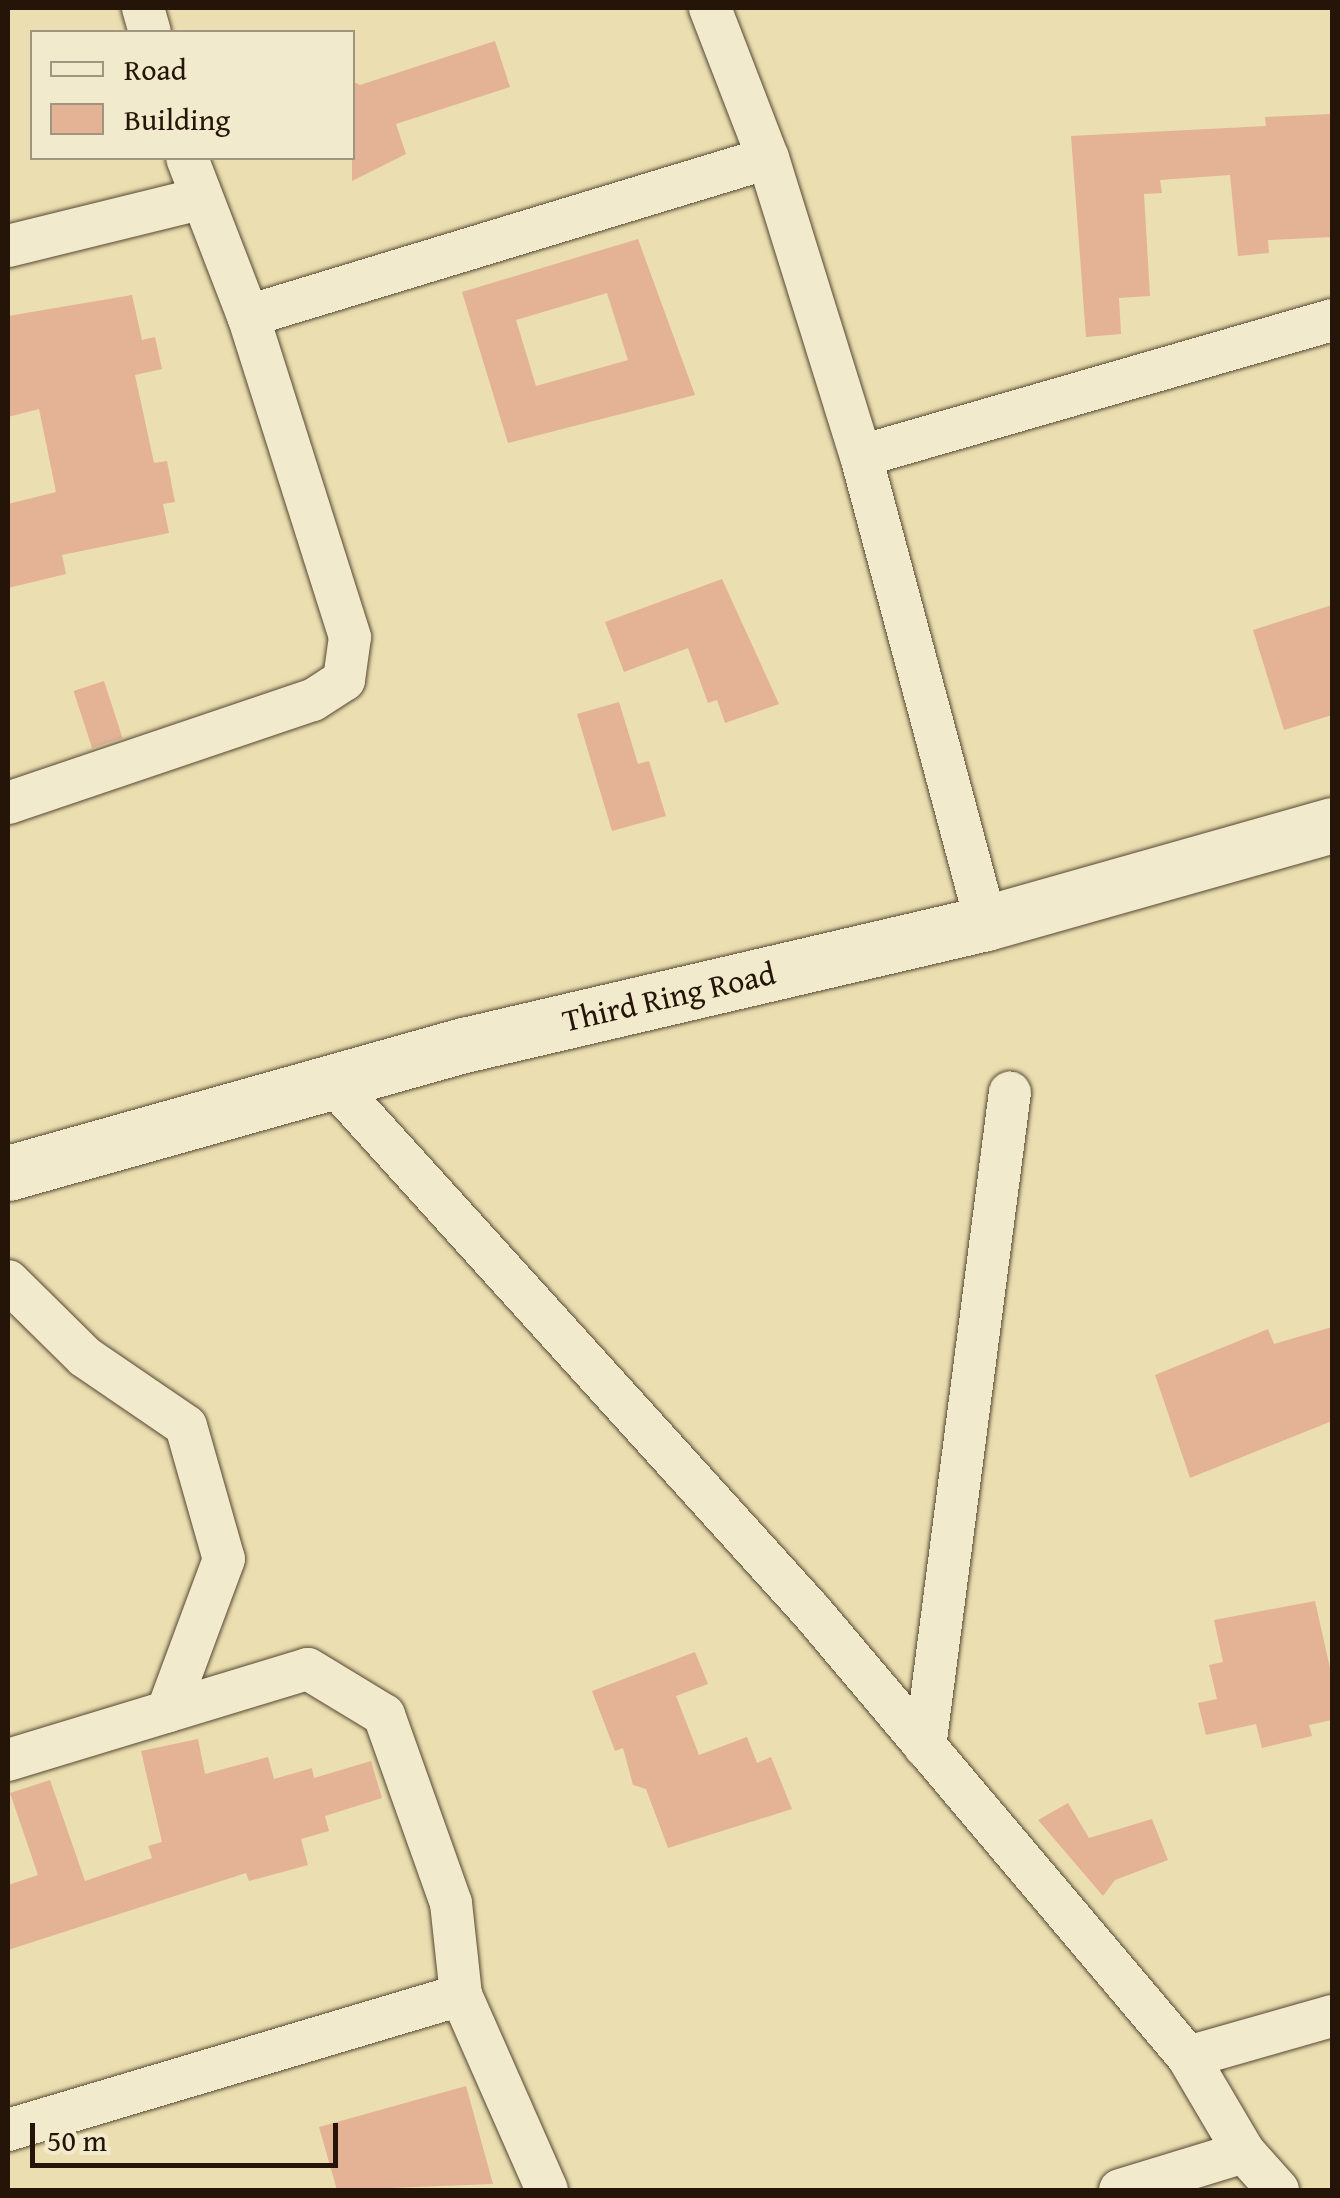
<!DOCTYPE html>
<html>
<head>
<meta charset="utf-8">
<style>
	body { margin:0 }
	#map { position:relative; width:1340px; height:2198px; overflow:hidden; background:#ebdfb1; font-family:"Gentium Book Plus",serif }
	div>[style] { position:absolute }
	.building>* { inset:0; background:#e4b295; transform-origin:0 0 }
	.roads { filter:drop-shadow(0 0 2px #564832) drop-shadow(0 0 2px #564832) }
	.street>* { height:42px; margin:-21px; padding:0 21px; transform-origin:21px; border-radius:21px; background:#f2eacc }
	.secondary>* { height:55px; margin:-27.5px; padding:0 27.5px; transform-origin:27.5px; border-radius:27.5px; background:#f2eacc }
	span { translate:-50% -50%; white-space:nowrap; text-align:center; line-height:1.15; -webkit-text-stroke:9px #f2eacc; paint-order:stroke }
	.street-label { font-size:32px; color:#251508 }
	.frame { position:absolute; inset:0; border:10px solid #251508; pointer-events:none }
	.legend { position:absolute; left:30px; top:30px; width:325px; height:130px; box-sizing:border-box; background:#f2eacc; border:2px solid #a0957e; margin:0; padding:12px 18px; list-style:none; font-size:30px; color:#251508 }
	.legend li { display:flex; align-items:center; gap:20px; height:50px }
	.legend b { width:50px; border:2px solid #a0957e }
	.scale { position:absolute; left:30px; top:2123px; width:308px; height:45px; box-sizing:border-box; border:5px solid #251508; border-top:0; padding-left:12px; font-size:30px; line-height:35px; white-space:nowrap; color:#251508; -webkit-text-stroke:8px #f2eacc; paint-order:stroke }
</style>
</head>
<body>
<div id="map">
	<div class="building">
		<div style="clip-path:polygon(495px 41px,510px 87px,396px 124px,406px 154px,352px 181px,352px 81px,360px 85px)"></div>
		<div style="clip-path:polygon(1332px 114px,1332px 237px,1268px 240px,1269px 253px,1238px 256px,1230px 175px,1160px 180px,1162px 193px,1144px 194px,1150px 296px,1119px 298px,1121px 334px,1086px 337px,1071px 136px,1266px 126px,1265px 117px)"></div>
		<div style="clip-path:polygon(evenodd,638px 239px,695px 395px,508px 443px,462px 292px,638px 239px,607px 293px,628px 360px,536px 386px,516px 320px,607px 293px)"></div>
		<div style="clip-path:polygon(132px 295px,142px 340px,155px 337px,162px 369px,135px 375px,154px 463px,167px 461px,175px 502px,163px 504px,169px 533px,62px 555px,66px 574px,8px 588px,8px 504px,56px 492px,39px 409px,8px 417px,8px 316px)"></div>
		<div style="clip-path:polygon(722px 579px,779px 704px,725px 723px,717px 700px,708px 703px,688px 648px,624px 672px,605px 622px)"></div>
		<div style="clip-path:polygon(1332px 605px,1332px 715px,1284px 730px,1253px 630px)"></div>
		<div style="left:104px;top:681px;width:60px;height:32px;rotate:72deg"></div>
		<div style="clip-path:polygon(619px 702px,638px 764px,649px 761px,666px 816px,612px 831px,577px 714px)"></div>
		<div style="clip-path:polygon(1332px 1327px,1332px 1421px,1190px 1478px,1155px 1375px,1268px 1329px,1274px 1344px)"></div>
		<div style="clip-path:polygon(1315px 1601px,1332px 1677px,1332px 1720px,1309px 1725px,1312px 1736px,1262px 1748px,1256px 1724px,1206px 1735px,1198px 1703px,1217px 1699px,1209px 1665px,1223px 1662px,1214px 1620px)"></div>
		<div style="clip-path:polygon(695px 1652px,708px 1684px,676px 1696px,699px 1755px,747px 1737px,757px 1763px,771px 1757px,792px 1809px,668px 1848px,646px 1789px,633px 1785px,623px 1748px,615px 1751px,592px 1691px)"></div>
		<div style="clip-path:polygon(198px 1739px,205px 1774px,268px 1757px,274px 1779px,312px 1768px,314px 1778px,371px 1761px,382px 1798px,325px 1816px,329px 1831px,301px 1839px,308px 1865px,249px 1881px,246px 1873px,8px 1950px,8px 1885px,38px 1875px,10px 1793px,50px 1780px,85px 1881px,152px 1858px,148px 1846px,162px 1842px,141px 1751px)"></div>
		<div style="clip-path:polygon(1068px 1803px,1089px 1838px,1152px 1819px,1168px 1860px,1115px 1880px,1103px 1896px,1038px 1820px)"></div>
		<div style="clip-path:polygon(466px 2086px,493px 2184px,337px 2190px,319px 2127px)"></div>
	</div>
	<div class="roads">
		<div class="street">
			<div style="left:143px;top:8px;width:25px;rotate:74deg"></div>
			<div style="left:710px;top:8px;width:161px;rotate:68.9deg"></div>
			<div style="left:768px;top:158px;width:312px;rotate:72.7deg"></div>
			<div style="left:861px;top:456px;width:483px;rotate:75deg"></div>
			<div style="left:8px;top:246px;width:197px;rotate:-13.8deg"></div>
			<div style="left:248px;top:316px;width:543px;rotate:-16.9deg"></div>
			<div style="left:861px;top:456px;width:490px;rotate:-16.1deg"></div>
			<div style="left:8px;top:803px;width:322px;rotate:-18.7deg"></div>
			<div style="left:313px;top:700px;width:37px;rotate:-33deg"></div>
			<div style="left:344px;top:680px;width:43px;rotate:-82.1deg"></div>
			<div style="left:350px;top:637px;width:337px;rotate:-107.6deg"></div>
			<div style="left:248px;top:316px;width:169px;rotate:-111.1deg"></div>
			<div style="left:335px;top:1085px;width:711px;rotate:47.85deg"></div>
			<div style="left:812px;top:1612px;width:583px;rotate:49.8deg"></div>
			<div style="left:1188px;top:2057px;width:110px;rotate:59.5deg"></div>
			<div style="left:1244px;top:2152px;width:51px;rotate:48.2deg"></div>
			<div style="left:8px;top:1281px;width:108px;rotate:44.6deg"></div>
			<div style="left:85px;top:1357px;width:122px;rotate:34.3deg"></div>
			<div style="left:186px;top:1426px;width:138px;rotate:74.1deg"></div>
			<div style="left:224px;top:1559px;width:163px;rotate:110.4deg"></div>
			<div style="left:925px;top:1747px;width:660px;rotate:-82.61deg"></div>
			<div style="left:8px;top:1760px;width:313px;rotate:-16.9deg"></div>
			<div style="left:308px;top:1669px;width:89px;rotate:31.2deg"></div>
			<div style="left:384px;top:1715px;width:200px;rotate:70.4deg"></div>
			<div style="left:451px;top:1903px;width:93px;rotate:83.8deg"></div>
			<div style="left:461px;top:1995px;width:213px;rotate:66.2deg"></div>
			<div style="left:1188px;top:2057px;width:150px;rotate:-15.9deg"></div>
			<div style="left:8px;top:2130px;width:473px;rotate:-16.6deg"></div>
			<div style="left:1120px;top:2190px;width:130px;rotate:-17deg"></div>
		</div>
		<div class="secondary">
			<div style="left:8px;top:1173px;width:474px;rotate:-15.7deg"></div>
			<div style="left:464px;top:1045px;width:536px;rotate:-13.15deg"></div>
			<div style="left:986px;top:923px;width:360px;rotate:-15.8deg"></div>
		</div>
	</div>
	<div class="street-label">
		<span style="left:669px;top:997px;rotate:-13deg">Third Ring Road</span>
	</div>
	<div class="frame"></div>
	<ul class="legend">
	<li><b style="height:12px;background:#f2eacc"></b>Road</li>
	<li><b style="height:28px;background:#e4b295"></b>Building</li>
	</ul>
	<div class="scale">50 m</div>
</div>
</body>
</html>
